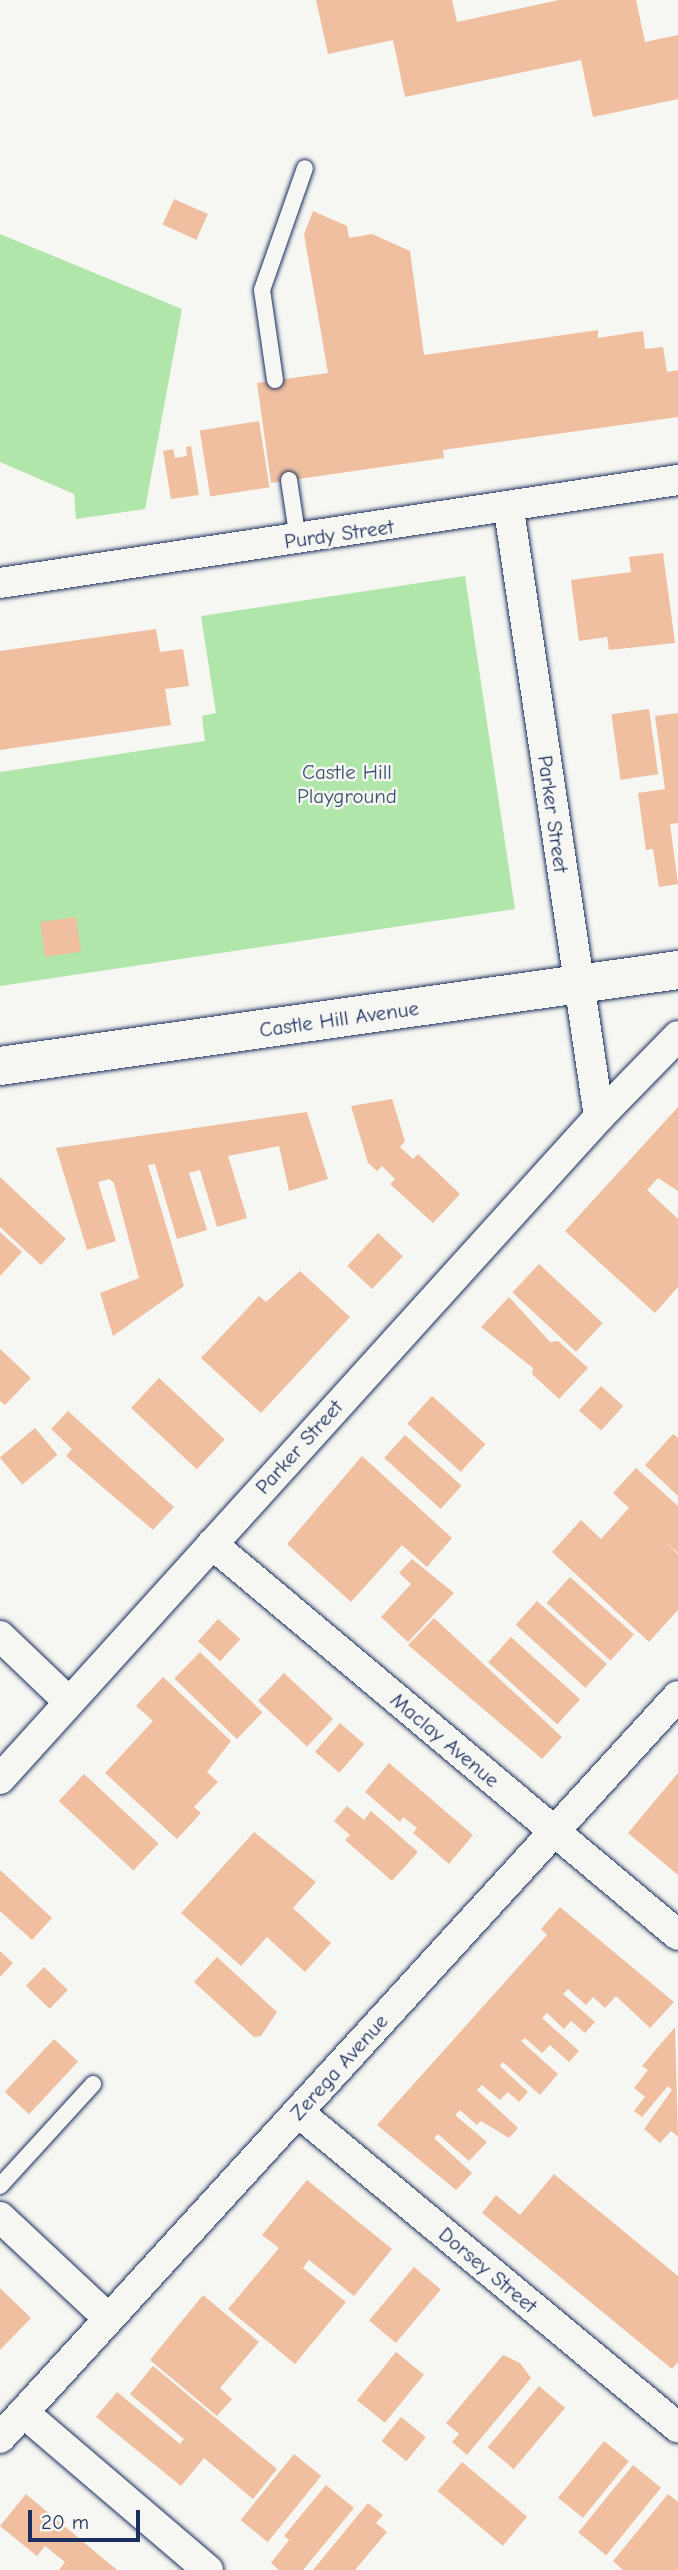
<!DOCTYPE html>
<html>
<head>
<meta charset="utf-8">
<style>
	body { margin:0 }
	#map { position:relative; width:678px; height:2570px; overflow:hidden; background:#f6f6f2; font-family:"Comic Neue",sans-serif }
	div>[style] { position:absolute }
	.green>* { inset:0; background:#b0e6a9 }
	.building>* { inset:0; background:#efbfa0; transform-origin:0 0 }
	.roads { filter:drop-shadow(0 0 2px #1b2f5e) drop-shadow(0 0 2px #1b2f5e) }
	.service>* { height:16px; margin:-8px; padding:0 8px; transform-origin:8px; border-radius:8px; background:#f6f6f2 }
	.minor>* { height:30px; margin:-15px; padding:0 15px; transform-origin:15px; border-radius:15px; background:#f6f6f2 }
	.secondary>* { height:38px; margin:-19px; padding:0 19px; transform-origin:19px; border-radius:19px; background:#f6f6f2 }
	span { translate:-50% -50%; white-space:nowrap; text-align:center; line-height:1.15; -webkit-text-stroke:5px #f6f6f2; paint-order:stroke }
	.street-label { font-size:21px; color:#1b2f5e }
	.park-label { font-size:21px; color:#39546d }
	.scale { position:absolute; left:28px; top:2510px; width:112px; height:32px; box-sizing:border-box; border:4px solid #1b2f5e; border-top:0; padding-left:9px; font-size:21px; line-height:24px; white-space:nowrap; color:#1b2f5e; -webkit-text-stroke:5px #f6f6f2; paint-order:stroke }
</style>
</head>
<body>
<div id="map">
	<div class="green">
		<div style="clip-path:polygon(0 234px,182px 309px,145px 509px,76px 519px,74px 494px,0 462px)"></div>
		<div style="clip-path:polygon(465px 576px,515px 909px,0 986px,0 772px,205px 741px,202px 716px,216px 713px,201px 616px)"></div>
	</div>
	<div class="building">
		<div style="clip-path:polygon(316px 0,452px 0,457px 22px,559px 0,636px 0,645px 42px,678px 35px,678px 99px,593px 117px,581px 60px,405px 97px,393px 40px,328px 54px)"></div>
		<div style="left:174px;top:199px;width:37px;height:28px;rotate:24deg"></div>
		<div style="clip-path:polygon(313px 211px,347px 226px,349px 238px,372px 234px,410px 251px,424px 355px,598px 330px,598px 338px,643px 331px,645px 349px,663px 347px,667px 372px,678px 370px,678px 417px,443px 450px,444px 458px,271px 483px,257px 383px,328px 373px,304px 234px)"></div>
		<div style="left:259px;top:421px;width:67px;height:60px;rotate:81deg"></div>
		<div style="clip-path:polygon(191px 446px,199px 495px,171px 499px,163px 451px,173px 449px,175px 458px,187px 456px,186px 447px)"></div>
		<div style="clip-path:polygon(663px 553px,675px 643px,609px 650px,607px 637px,579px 641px,571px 580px,631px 572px,629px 557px)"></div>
		<div style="clip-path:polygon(156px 629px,160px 652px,183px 649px,189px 686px,165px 689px,171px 725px,0 750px,0 651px)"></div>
		<div style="left:649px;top:709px;width:66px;height:38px;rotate:82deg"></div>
		<div style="clip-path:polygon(678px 713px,678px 823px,670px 824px,678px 884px,659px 887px,653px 849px,646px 850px,638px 793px,665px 789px,655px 716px)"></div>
		<div style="left:76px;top:917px;width:35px;height:36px;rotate:82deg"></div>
		<div style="clip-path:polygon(392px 1099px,405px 1141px,400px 1147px,413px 1159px,418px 1154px,460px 1194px,433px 1223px,390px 1184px,395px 1179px,382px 1166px,377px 1171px,368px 1163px,351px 1106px)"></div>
		<div style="clip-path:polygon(678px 1107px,678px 1191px,658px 1178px,647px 1190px,678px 1219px,678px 1287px,655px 1313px,565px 1231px)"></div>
		<div style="clip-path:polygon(307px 1112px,328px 1179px,289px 1191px,279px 1146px,228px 1156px,247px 1218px,217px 1227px,200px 1170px,189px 1173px,207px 1230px,177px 1239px,155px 1164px,148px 1165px,184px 1286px,113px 1336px,100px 1293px,139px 1278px,114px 1183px,109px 1179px,98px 1182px,116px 1241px,87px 1250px,56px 1148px)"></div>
		<div style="clip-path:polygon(0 1177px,66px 1239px,41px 1265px,0 1227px)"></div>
		<div style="clip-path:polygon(0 1232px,22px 1252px,0 1276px)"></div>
		<div style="left:378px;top:1233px;width:34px;height:45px;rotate:43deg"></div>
		<div style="left:539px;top:1264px;width:87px;height:39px;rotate:43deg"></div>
		<div style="clip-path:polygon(300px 1271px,350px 1317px,261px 1413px,201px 1358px,259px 1296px,266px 1302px)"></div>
		<div style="clip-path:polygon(509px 1297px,550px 1342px,558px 1341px,588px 1368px,559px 1399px,532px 1374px,533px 1368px,481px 1327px)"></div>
		<div style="clip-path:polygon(0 1349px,31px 1378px,5px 1405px,0 1401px)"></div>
		<div style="left:159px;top:1378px;width:90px;height:41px;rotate:43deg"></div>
		<div style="left:601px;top:1386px;width:30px;height:33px;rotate:42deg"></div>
		<div style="left:432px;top:1396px;width:72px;height:37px;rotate:42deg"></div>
		<div style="clip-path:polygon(68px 1411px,174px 1507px,153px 1530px,66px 1456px,72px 1449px,51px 1429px)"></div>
		<div style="left:35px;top:1428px;width:35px;height:46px;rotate:50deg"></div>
		<div style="clip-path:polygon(673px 1434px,678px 1438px,678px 1496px,645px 1465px)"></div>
		<div style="left:405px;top:1435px;width:76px;height:31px;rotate:42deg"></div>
		<div style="clip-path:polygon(362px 1456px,452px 1538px,427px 1567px,402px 1545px,351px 1602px,287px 1544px)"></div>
		<div style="clip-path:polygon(636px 1468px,678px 1506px,678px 1553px,658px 1535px,678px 1554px,678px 1610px,649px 1642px,552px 1552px,581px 1520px,601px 1539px,629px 1508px,613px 1493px)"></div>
		<div style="clip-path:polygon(412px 1559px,454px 1593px,408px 1642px,381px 1617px,411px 1584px,399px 1573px)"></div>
		<div style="left:570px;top:1577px;width:86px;height:35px;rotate:42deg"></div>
		<div style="left:537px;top:1601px;width:94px;height:32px;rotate:42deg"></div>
		<div style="clip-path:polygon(434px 1618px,562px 1737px,542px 1759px,408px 1645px)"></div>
		<div style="left:218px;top:1619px;width:30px;height:30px;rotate:42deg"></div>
		<div style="left:511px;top:1637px;width:93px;height:34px;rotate:42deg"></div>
		<div style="left:200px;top:1652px;width:87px;height:37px;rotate:44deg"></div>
		<div style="left:284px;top:1673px;width:67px;height:38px;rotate:43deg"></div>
		<div style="clip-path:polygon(163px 1677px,231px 1741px,207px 1772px,218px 1782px,194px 1807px,201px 1813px,177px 1839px,105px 1773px,153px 1721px,136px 1706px)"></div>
		<div style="left:340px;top:1723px;width:32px;height:38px;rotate:41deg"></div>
		<div style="clip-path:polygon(389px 1763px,473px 1835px,449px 1864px,413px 1833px,417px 1828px,403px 1817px,400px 1822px,365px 1792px)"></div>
		<div style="clip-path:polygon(678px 1773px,678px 1875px,628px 1833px)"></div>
		<div style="left:84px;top:1774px;width:102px;height:37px;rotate:43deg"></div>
		<div style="clip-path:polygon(347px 1806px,364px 1820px,371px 1811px,418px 1852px,392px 1881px,345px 1840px,350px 1835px,334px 1821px)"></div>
		<div style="clip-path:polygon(254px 1832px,316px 1882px,293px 1908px,331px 1943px,305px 1972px,267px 1937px,241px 1966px,181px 1913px)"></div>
		<div style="clip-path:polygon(0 1870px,52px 1918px,32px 1940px,0 1911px)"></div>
		<div style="clip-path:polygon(560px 1907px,674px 2002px,650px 2028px,616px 1996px,605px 2008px,593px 1997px,586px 2005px,568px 1989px,563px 1994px,595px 2022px,585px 2033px,571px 2021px,564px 2029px,547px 2013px,542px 2018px,579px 2051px,569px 2062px,550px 2045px,542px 2053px,525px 2038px,521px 2041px,558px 2074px,540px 2095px,503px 2062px,500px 2066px,528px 2092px,519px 2102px,508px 2092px,500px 2100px,482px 2085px,477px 2090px,518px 2128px,509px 2138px,481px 2121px,477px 2125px,460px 2110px,455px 2115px,487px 2142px,469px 2161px,438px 2134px,434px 2138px,472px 2173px,456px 2190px,377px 2125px,547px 1935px,541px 1929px)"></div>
		<div style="clip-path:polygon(0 1951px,13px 1963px,0 1977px)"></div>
		<div style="clip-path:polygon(217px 1957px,277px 2012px,261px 2036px,254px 2037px,194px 1982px)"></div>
		<div style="left:44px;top:1967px;width:33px;height:26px;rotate:44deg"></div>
		<div style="clip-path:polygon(675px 2027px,678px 2137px,671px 2131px,660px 2143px,644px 2129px,672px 2090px,668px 2086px,642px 2117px,634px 2111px,645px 2097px,634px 2088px,648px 2070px,642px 2066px)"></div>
		<div style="left:54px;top:2039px;width:33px;height:72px;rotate:43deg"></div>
		<div style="clip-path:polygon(554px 2174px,678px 2276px,678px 2362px,672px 2369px,482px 2213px,496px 2195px,520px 2215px)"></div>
		<div style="clip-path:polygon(307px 2180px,392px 2249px,354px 2296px,309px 2260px,303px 2268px,346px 2302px,295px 2364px,228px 2309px,279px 2248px,262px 2235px)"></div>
		<div style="left:414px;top:2267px;width:35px;height:70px;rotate:40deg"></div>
		<div style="clip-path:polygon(0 2288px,31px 2318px,0 2350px)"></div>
		<div style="clip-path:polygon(203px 2295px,259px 2342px,220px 2388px,232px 2399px,217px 2416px,150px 2360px)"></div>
		<div style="left:396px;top:2352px;width:36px;height:62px;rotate:39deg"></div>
		<div style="clip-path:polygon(503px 2355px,520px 2363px,531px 2378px,467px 2455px,452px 2442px,459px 2434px,446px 2423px)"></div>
		<div style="clip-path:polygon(153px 2366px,277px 2469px,253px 2499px,204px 2458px,181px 2486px,96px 2417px,117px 2392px,180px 2444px,184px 2439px,130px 2394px)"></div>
		<div style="left:539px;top:2386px;width:34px;height:80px;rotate:40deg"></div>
		<div style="left:401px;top:2417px;width:32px;height:31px;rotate:39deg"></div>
		<div style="left:604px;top:2441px;width:32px;height:73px;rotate:39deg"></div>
		<div style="left:294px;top:2454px;width:35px;height:85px;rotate:39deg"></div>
		<div style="left:462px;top:2462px;width:85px;height:38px;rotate:40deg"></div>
		<div style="left:633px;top:2465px;width:36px;height:87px;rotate:39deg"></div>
		<div style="clip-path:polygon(326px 2485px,354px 2508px,303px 2570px,279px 2570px,271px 2563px,289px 2540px,284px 2536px)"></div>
		<div style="clip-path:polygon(26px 2494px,117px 2570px,59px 2570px,65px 2562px,45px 2546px,37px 2556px,0 2526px)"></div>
		<div style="clip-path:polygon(668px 2494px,678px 2502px,678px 2570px,623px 2570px,613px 2561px)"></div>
		<div style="clip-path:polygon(368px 2503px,383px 2515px,376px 2523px,387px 2532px,355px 2570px,313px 2570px)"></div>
	</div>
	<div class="roads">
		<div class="service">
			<div style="left:275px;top:380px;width:91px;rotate:-98.2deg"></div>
			<div style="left:262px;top:290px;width:129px;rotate:-70.6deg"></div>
			<div style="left:289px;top:480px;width:61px;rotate:81.5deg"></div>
			<div style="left:0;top:2186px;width:138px;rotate:-47.6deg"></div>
		</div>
		<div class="minor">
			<div style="left:0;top:583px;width:686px;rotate:-8.64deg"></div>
			<div style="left:599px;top:1117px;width:113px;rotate:-45.7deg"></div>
			<div style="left:212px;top:1544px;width:608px;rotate:40deg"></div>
			<div style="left:0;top:1636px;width:95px;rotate:43.7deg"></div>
			<div style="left:0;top:1779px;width:893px;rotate:-47.86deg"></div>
			<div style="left:599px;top:1117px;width:614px;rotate:-98.43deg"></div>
			<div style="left:298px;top:2112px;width:494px;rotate:39.7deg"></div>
			<div style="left:0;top:2217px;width:148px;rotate:43.1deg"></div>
			<div style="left:24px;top:2413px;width:242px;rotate:40.5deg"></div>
			<div style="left:0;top:2438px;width:1005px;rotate:-47.58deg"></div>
		</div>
		<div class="secondary">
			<div style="left:0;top:1066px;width:685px;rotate:-8.06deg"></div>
		</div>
	</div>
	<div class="street-label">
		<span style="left:339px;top:534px;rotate:-8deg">Purdy Street</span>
		<span style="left:553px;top:814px;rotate:82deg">Parker Street</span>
		<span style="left:339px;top:1019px;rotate:-8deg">Castle Hill Avenue</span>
		<span style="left:299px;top:1447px;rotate:-48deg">Parker Street</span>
		<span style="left:445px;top:1740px;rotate:40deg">Maclay Avenue</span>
		<span style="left:339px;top:2067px;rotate:-48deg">Zerega Avenue</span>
		<span style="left:488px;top:2270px;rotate:40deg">Dorsey Street</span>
	</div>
	<div class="park-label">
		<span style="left:347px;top:784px">Castle Hill<br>Playground</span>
	</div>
	<div class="scale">20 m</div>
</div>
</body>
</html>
